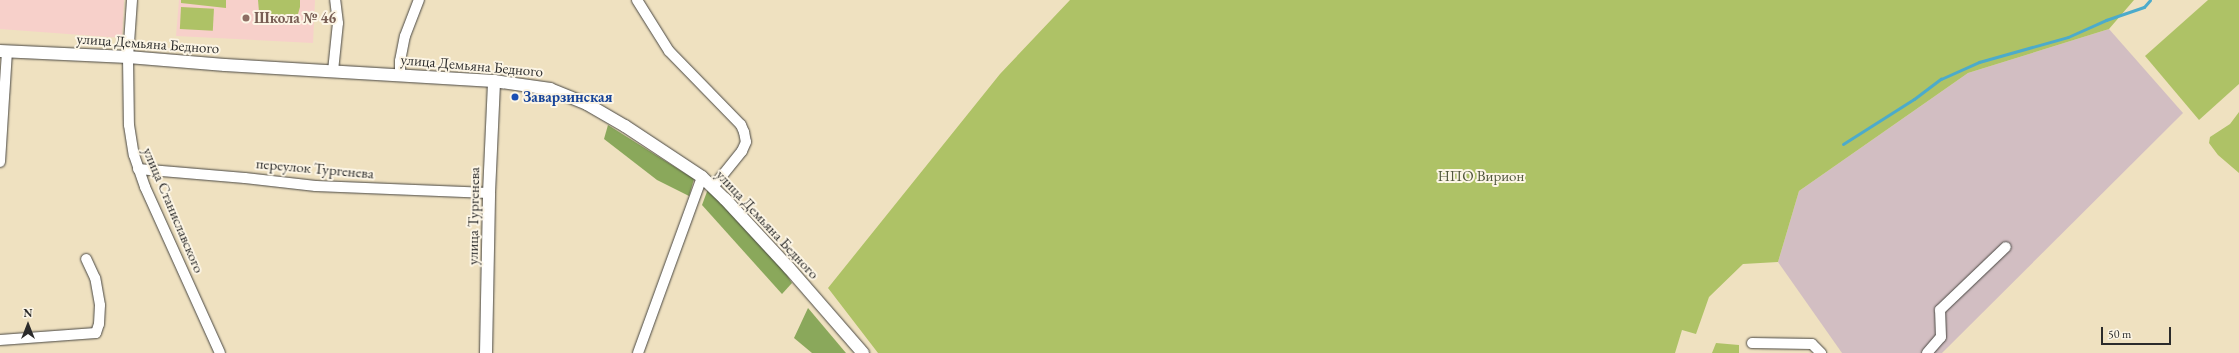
<!DOCTYPE html>
<html>
<head>
<meta charset="utf-8">
<style>
	body { margin:0 }
	#map { position:relative; width:2239px; height:353px; overflow:hidden; background:#efe1c0; font-family:"EB Garamond",serif }
	div>[style] { position:absolute }
	.built>* { inset:0; background:#f7d0ca }
	.industrial>* { inset:0; background:#d2bec2 }
	.green>* { inset:0; background:#aec266; transform-origin:0 0 }
	.forest>* { inset:0; background:#8aa85b }
	.stream>* { height:3px; margin:-1.5px; padding:0 1.5px; transform-origin:1.5px; border-radius:1.5px; background:#4cabcb }
	.roads { filter:drop-shadow(0 0 1px #484641) drop-shadow(0 0 1px #484641) }
	.minor>* { height:10px; margin:-5px; padding:0 5px; transform-origin:5px; border-radius:5px; background:#fff }
	.tertiary>* { height:12px; margin:-6px; padding:0 6px; transform-origin:6px; border-radius:6px; background:#fff }
	.dots>* { width:11px; height:11px; translate:-50% -50%; box-sizing:border-box; border:2px solid #fcf5e5; border-radius:50% }
	span { translate:-50% -50%; white-space:nowrap; text-align:center; line-height:1.15; -webkit-text-stroke:4px #fcf5e5; paint-order:stroke }
	.education-label { font-size:15px; color:#785e54; font-weight:700 }
	.left { translate:0 -50%; text-align:left }
	.street-label { font-size:15px; color:#2b2b2b }
	.transit-label { font-size:15px; color:#164399; font-weight:700 }
	.park-label { font-size:15px; color:#52583d }
	.north { position:absolute; left:8px; top:305px; width:40px; height:40px; -webkit-text-stroke:3px #fcf5e5; paint-order:stroke; rotate:0deg; font-size:11px; font-weight:700; line-height:16px; text-align:center; color:#2b2b2b }
	.north::after { content:''; display:block; margin:auto; width:14px; height:18px; background:#2b2b2b; clip-path:polygon(50% 0,100% 100%,50% 72%,0 100%) }
	.scale { position:absolute; left:2101px; top:327px; width:70px; height:18px; box-sizing:border-box; border:2px solid #2b2b2b; border-top:0; padding-left:5px; font-size:12px; line-height:14px; white-space:nowrap; color:#2b2b2b; -webkit-text-stroke:3px #fcf5e5; paint-order:stroke }
</style>
</head>
<body>
<div id="map">
	<div class="built">
		<div style="clip-path:polygon(0 0,124px 0,122px 38px,0 29px)"></div>
		<div style="clip-path:polygon(179px 0,315px 0,313px 43px,176px 36px)"></div>
	</div>
	<div class="industrial">
		<div style="clip-path:polygon(2109px 29px,2183px 113px,1942px 353px,1842px 353px,1778px 262px,1799px 191px,1968px 73px)"></div>
	</div>
	<div class="green">
		<div style="clip-path:polygon(181px 0,226px 0,226px 8px,181px 3px)"></div>
		<div style="clip-path:polygon(258px 0,300px 0,300px 7px,298px 14px,292px 19px,265px 17px,259px 12px)"></div>
		<div style="clip-path:polygon(1070px 0,2134px 0,2109px 29px,1968px 73px,1799px 191px,1778px 262px,1743px 264px,1709px 297px,1696px 334px,1682px 330px,1675px 353px,878px 353px,828px 288px,1000px 74px)"></div>
		<div style="clip-path:polygon(2208px 0,2239px 0,2239px 84px,2199px 120px,2145px 56px)"></div>
		<div style="left:181px;top:7px;width:33px;height:22px;rotate:3deg"></div>
		<div style="clip-path:polygon(2239px 112px,2239px 173px,2218px 155px,2209px 143px,2210px 137px,2230px 124px)"></div>
		<div style="clip-path:polygon(1716px 343px,1739px 345px,1739px 353px,1712px 353px)"></div>
	</div>
	<div class="forest">
		<div style="clip-path:polygon(608px 125px,694px 179px,689px 196px,657px 180px,604px 139px)"></div>
		<div style="clip-path:polygon(708px 189px,775px 257px,792px 283px,782px 294px,702px 205px)"></div>
		<div style="clip-path:polygon(808px 308px,846px 353px,812px 353px,794px 338px)"></div>
	</div>
	<div class="stream">
		<div style="left:1843px;top:144px;width:84px;rotate:-32.4deg"></div>
		<div style="left:1914px;top:99px;width:34px;rotate:-37deg"></div>
		<div style="left:1941px;top:79px;width:42px;rotate:-24.1deg"></div>
		<div style="left:1979px;top:62px;width:92px;rotate:-15.7deg"></div>
		<div style="left:2068px;top:37px;width:42px;rotate:-24.1deg"></div>
		<div style="left:2106px;top:20px;width:40px;rotate:-18.9deg"></div>
		<div style="left:2144px;top:7px;width:9px;rotate:-49deg"></div>
	</div>
	<div class="roads">
		<div class="minor">
			<div style="left:132px;top:0;width:57px;rotate:94deg"></div>
			<div style="left:128px;top:57px;width:68px;rotate:89.2deg"></div>
			<div style="left:129px;top:125px;width:30px;rotate:81deg"></div>
			<div style="left:134px;top:155px;width:34px;rotate:71deg"></div>
			<div style="left:145px;top:187px;width:182px;rotate:65.7deg"></div>
			<div style="left:637px;top:0;width:60px;rotate:57.9deg"></div>
			<div style="left:669px;top:51px;width:103px;rotate:45.8deg"></div>
			<div style="left:741px;top:125px;width:8px;rotate:67deg"></div>
			<div style="left:744px;top:132px;width:10px;rotate:79deg"></div>
			<div style="left:746px;top:142px;width:10px;rotate:114deg"></div>
			<div style="left:742px;top:151px;width:46px;rotate:128.9deg"></div>
			<div style="left:333px;top:71px;width:48px;rotate:-84.1deg"></div>
			<div style="left:338px;top:23px;width:23px;rotate:-97deg"></div>
			<div style="left:400px;top:75px;width:14px;rotate:-90deg"></div>
			<div style="left:400px;top:61px;width:25px;rotate:-79deg"></div>
			<div style="left:405px;top:36px;width:39px;rotate:-69deg"></div>
			<div style="left:0;top:162px;width:111px;rotate:-86.4deg"></div>
			<div style="left:138px;top:169px;width:107px;rotate:4.8deg"></div>
			<div style="left:245px;top:178px;width:71px;rotate:6.4deg"></div>
			<div style="left:316px;top:186px;width:173px;rotate:2.3deg"></div>
			<div style="left:0;top:340px;width:96px;rotate:-4.2deg"></div>
			<div style="left:96px;top:333px;width:9px;rotate:-72deg"></div>
			<div style="left:99px;top:324px;width:19px;rotate:-87deg"></div>
			<div style="left:100px;top:305px;width:27px;rotate:-100deg"></div>
			<div style="left:95px;top:278px;width:21px;rotate:-115deg"></div>
			<div style="left:1752px;top:343px;width:60px;rotate:1deg"></div>
			<div style="left:1812px;top:344px;width:13px;rotate:45deg"></div>
			<div style="left:638px;top:353px;width:187px;rotate:-70deg"></div>
			<div style="left:1927px;top:353px;width:21px;rotate:-49deg"></div>
			<div style="left:1941px;top:337px;width:27px;rotate:-92deg"></div>
			<div style="left:1940px;top:310px;width:91px;rotate:-43.7deg"></div>
		</div>
		<div class="tertiary">
			<div style="left:0;top:51px;width:128px;rotate:2.7deg"></div>
			<div style="left:128px;top:57px;width:97px;rotate:4.7deg"></div>
			<div style="left:225px;top:65px;width:269px;rotate:3.4deg"></div>
			<div style="left:494px;top:81px;width:57px;rotate:8.1deg"></div>
			<div style="left:550px;top:89px;width:40px;rotate:22deg"></div>
			<div style="left:587px;top:104px;width:44px;rotate:30.1deg"></div>
			<div style="left:625px;top:126px;width:92px;rotate:33.5deg"></div>
			<div style="left:702px;top:177px;width:32px;rotate:44deg"></div>
			<div style="left:725px;top:199px;width:94px;rotate:47.2deg"></div>
			<div style="left:789px;top:268px;width:113px;rotate:49deg"></div>
			<div style="left:486px;top:353px;width:160px;rotate:-88.9deg"></div>
			<div style="left:489px;top:193px;width:112px;rotate:-87.4deg"></div>
		</div>
	</div>
	<div class="dots">
		<div style="left:246px;top:18px;background:#8d6e63"></div>
		<div style="left:515px;top:97px;background:#1a4fb4"></div>
	</div>
	<div class="education-label">
		<span class="left" style="left:254px;top:18px">Школа № 46</span>
	</div>
	<div class="street-label">
		<span style="left:148px;top:43px;rotate:4deg">улица Демьяна Бедного</span>
		<span style="left:472px;top:65px;rotate:5deg">улица Демьяна Бедного</span>
		<span style="left:315px;top:168px;rotate:5deg">переулок Тургенева</span>
		<span style="left:174px;top:210px;rotate:67deg">улица Станиславского</span>
		<span style="left:473px;top:216px;rotate:-89deg">улица Тургенева</span>
		<span style="left:768px;top:224px;rotate:47deg">улица Демьяна Бедного</span>
	</div>
	<div class="transit-label">
		<span class="left" style="left:523px;top:97px">Заварзинская</span>
	</div>
	<div class="park-label">
		<span style="left:1481px;top:176px">НПО Вирион</span>
	</div>
	<div class="north">N</div>
	<div class="scale">50 m</div>
</div>
</body>
</html>
